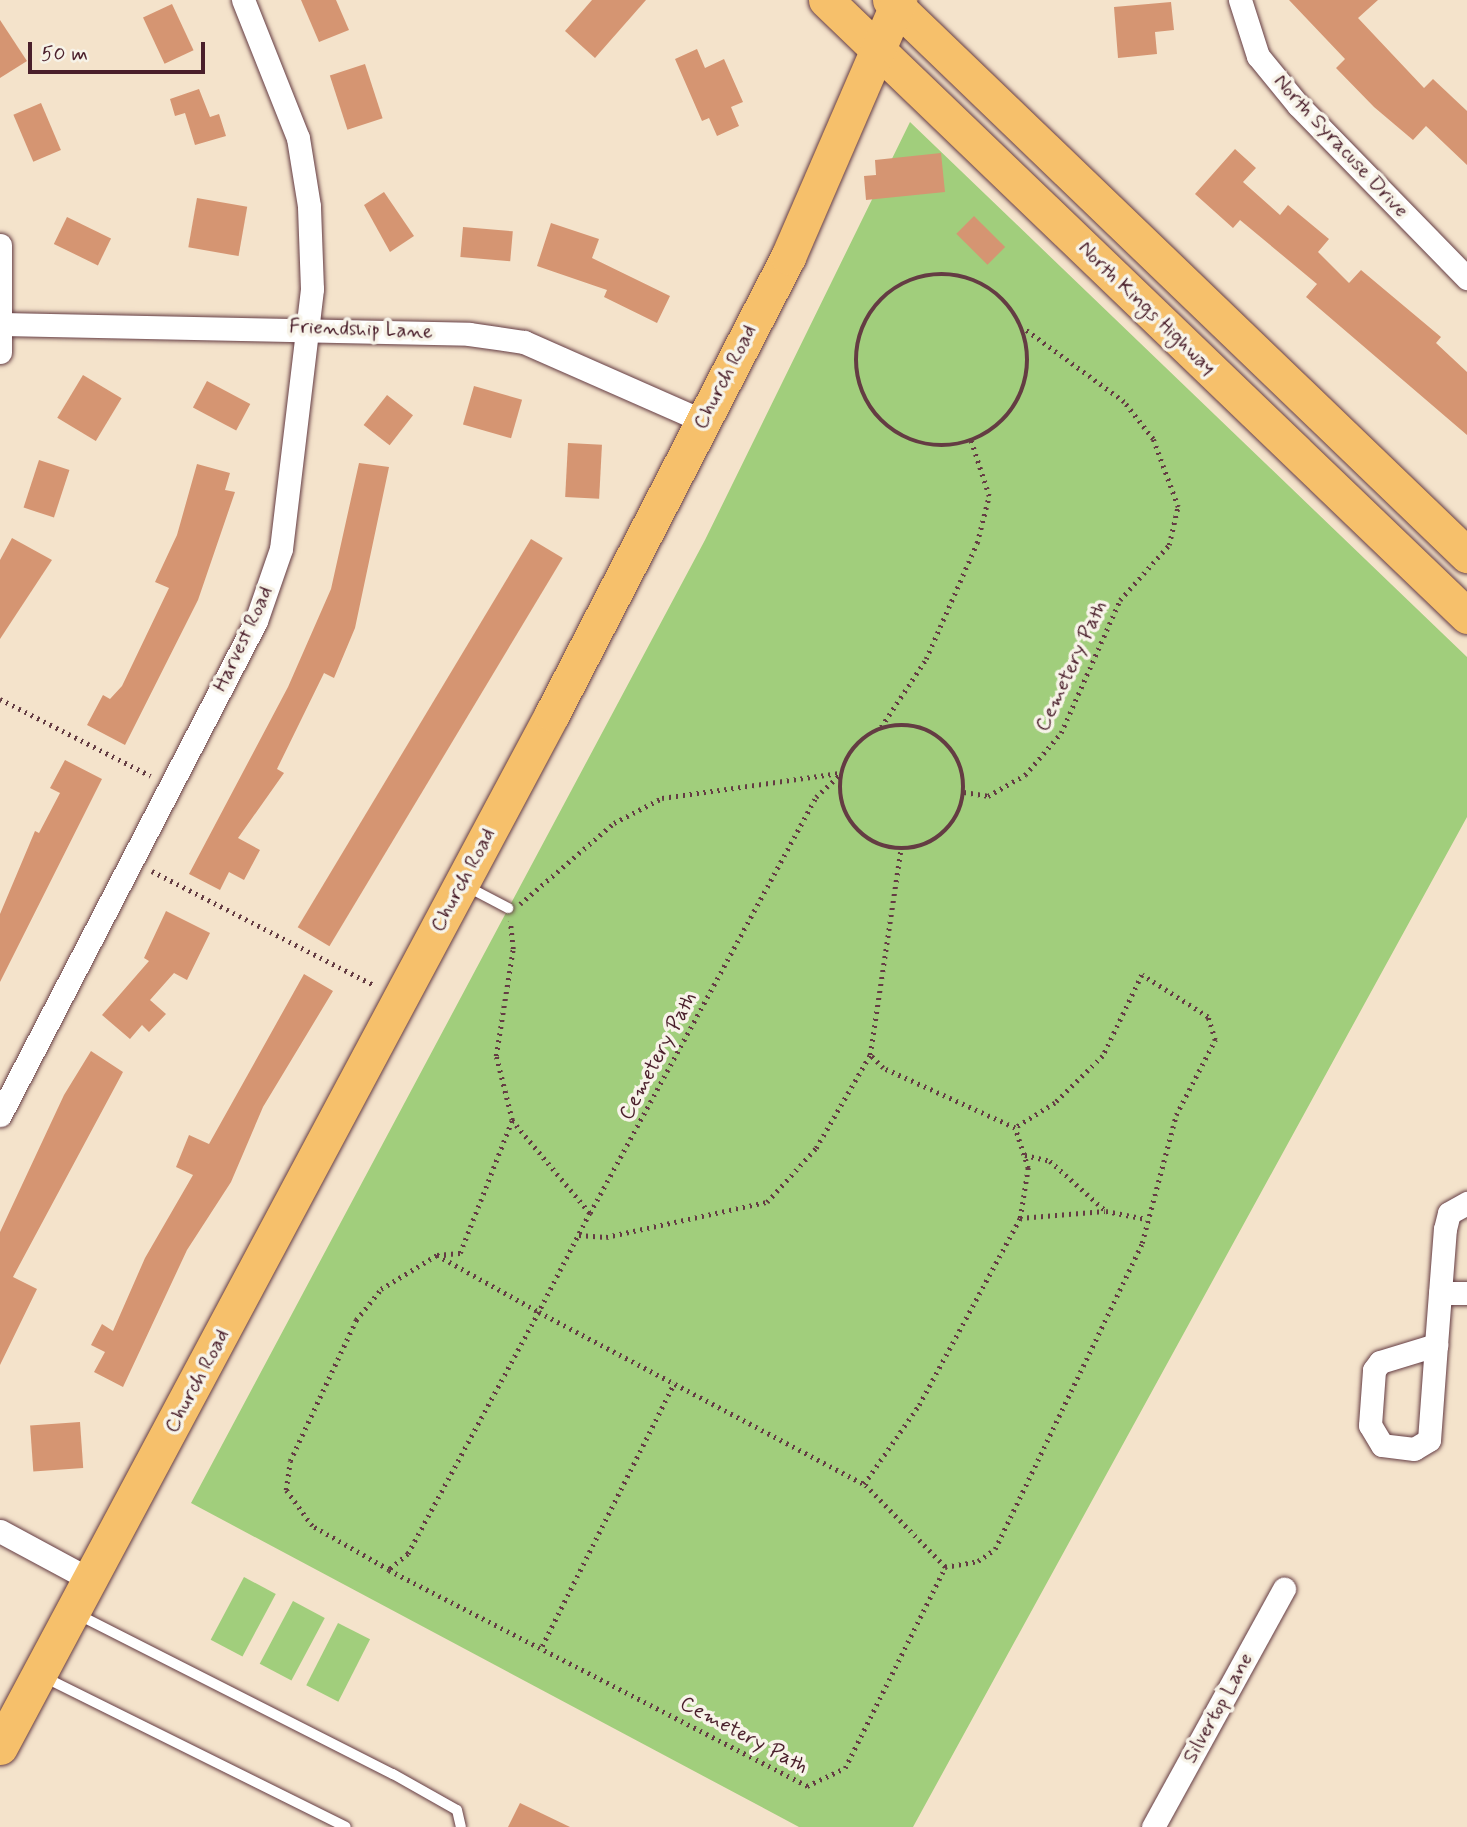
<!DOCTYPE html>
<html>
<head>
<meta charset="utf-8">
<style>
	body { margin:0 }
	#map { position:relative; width:1467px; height:1827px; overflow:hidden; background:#f4e3cb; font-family:Mynerve,sans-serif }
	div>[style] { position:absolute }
	.green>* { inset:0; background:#a1ce7c; transform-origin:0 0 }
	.building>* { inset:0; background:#d59572; transform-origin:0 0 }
	.path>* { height:4.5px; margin-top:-2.25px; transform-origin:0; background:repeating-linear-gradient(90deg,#643c43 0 2px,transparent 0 7px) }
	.path>.ring { margin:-2.25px; padding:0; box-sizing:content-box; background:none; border:4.5px solid #643c43; border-radius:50% }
	.roads { filter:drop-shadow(0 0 2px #643c43) drop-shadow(0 0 2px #643c43) }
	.service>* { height:10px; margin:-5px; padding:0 5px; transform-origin:5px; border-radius:5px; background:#fff }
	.minor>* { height:23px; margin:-11.5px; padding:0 11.5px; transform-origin:11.5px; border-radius:11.5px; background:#fff }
	.primary>* { height:35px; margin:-17.5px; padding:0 17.5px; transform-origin:17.5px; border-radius:17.5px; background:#f6c06b }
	span { translate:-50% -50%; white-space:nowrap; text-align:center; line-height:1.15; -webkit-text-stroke:7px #f7f3e8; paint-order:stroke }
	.street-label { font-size:21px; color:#4a1f2b }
	.scale { position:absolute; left:28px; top:42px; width:177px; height:32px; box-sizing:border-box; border:4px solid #4a1f2b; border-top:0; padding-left:9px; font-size:21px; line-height:24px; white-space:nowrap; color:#4a1f2b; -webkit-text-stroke:5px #f7f3e8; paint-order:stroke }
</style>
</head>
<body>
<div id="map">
	<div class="green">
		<div style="clip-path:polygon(910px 122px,1467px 657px,1467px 817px,913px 1827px,799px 1827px,191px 1503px,705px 540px)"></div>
		<div style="left:244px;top:1577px;width:36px;height:71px;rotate:28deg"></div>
		<div style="left:293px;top:1601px;width:36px;height:71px;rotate:28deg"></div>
		<div style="left:338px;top:1623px;width:36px;height:70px;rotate:27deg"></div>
	</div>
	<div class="building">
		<div style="clip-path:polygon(301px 0,336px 0,349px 30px,319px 42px)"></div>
		<div style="clip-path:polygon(592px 0,646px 0,595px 58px,565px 31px)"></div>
		<div style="clip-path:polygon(1289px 0,1378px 0,1358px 18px,1424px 88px,1433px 79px,1467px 111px,1467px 165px,1426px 126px,1413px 140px,1374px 107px,1336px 68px,1345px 59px)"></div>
		<div style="clip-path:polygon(1171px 2px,1174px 30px,1155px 32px,1157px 54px,1118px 58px,1114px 7px)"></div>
		<div style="left:172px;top:4px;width:51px;height:32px;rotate:65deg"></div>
		<div style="clip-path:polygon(0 20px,27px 61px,0 78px)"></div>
		<div style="clip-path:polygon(697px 49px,705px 68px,724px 59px,743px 102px,731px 107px,739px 126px,717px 136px,709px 118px,702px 121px,675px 59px)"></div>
		<div style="left:365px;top:64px;width:57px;height:37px;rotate:72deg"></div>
		<div style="clip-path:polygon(199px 89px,210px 117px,219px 114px,226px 136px,195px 145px,185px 113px,175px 116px,170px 99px)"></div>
		<div style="left:41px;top:103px;width:51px;height:30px;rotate:67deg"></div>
		<div style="clip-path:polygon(1235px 149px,1256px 168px,1243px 182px,1280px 215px,1288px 205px,1329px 239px,1318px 252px,1349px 283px,1361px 270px,1441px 337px,1436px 343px,1467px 372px,1467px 435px,1306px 297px,1317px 284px,1240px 220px,1233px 228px,1195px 194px)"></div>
		<div style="clip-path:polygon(941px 153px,945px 192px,866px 200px,864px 176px,876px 175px,875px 160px)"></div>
		<div style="clip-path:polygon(384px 192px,414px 236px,390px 252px,364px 205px)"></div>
		<div style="left:197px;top:198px;width:51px;height:50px;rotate:10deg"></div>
		<div style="left:974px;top:216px;width:44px;height:25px;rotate:45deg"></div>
		<div style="left:67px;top:217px;width:49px;height:30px;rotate:26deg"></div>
		<div style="clip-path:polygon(551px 223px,599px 239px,592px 258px,670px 296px,657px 323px,604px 297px,607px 290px,537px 266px)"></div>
		<div style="left:463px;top:227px;width:50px;height:30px;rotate:5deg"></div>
		<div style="left:83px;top:375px;width:45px;height:50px;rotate:31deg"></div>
		<div style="left:207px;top:381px;width:49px;height:30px;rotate:28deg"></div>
		<div style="left:474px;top:386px;width:50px;height:40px;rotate:16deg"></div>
		<div style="left:387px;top:395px;width:33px;height:38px;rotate:38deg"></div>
		<div style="left:568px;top:443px;width:34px;height:54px;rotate:3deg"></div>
		<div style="left:39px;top:460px;width:32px;height:50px;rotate:18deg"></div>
		<div style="clip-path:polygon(359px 463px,389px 467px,355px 628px,334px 678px,324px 673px,277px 769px,284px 773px,238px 838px,260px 850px,244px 880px,229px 872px,220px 890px,189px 874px,288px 687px,331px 589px)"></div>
		<div style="clip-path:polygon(197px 464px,230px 473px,225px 490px,235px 492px,198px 600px,125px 745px,87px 725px,103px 695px,110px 699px,122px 686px,169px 588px,155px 582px,177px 535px)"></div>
		<div style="clip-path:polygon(12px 538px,52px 560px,0 639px,0 560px)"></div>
		<div style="left:531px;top:539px;width:37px;height:453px;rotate:31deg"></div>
		<div style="clip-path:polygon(65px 760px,102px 779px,0 982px,0 914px,35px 831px,39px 833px,60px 793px,50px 788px)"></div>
		<div style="clip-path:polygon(166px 911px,210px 933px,187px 980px,174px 973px,150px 1000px,166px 1014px,149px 1032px,142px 1025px,130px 1039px,102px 1015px,149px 961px,144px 958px)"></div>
		<div style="clip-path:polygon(304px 974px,333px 991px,263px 1107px,231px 1182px,187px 1250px,123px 1387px,94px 1372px,105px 1352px,91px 1345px,102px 1324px,113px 1331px,145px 1258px,193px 1175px,176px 1167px,189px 1135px,209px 1144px)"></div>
		<div style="clip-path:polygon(91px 1051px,123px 1072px,13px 1277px,37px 1289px,0 1365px,0 1232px,64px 1095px)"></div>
		<div style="left:80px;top:1422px;width:46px;height:50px;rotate:86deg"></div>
		<div style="clip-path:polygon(520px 1803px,570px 1827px,508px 1827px)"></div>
	</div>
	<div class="path">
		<div class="ring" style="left:856px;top:274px;width:167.5px;height:167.5px"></div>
		<div style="left:0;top:699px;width:169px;rotate:27deg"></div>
		<div class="ring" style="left:840px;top:725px;width:119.5px;height:119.5px"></div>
		<div style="left:881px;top:727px;width:82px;rotate:-56.5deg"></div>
		<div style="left:926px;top:659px;width:127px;rotate:-66.3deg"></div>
		<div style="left:977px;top:543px;width:49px;rotate:-75.7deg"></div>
		<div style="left:989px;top:496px;width:58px;rotate:-108.1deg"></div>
		<div style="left:964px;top:792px;width:24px;rotate:9deg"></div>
		<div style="left:988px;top:796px;width:43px;rotate:-29.6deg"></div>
		<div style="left:1025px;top:775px;width:55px;rotate:-49.4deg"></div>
		<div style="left:1061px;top:733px;width:145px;rotate:-66.1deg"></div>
		<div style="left:1120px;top:600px;width:74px;rotate:-48.3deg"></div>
		<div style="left:1169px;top:545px;width:39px;rotate:-77deg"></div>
		<div style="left:1178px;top:507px;width:72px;rotate:-110.2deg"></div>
		<div style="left:1153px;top:439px;width:47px;rotate:-128.1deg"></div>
		<div style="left:1124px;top:402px;width:125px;rotate:-143.8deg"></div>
		<div style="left:152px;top:871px;width:250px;rotate:27.2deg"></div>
		<div style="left:520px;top:904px;width:124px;rotate:-40.8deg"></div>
		<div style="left:614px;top:823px;width:54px;rotate:-27.5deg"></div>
		<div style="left:662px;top:798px;width:181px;rotate:-8deg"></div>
		<div style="left:512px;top:1120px;width:121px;rotate:50deg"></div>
		<div style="left:590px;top:1213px;width:111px;rotate:117.3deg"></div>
		<div style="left:539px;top:1312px;width:368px;rotate:27.9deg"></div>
		<div style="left:1025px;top:1155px;width:26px;rotate:13deg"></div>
		<div style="left:1050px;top:1161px;width:75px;rotate:41.8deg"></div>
		<div style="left:1106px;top:1211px;width:41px;rotate:11.3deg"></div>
		<div style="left:590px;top:1213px;width:473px;rotate:-61.5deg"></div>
		<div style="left:816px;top:797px;width:34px;rotate:-43deg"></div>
		<div style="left:1020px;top:1218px;width:85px;rotate:-4.7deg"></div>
		<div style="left:579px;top:1235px;width:27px;rotate:4deg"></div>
		<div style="left:606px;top:1237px;width:165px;rotate:-12.3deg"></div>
		<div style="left:767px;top:1202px;width:73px;rotate:-47.8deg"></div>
		<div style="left:816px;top:1148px;width:108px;rotate:-59.9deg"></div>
		<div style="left:437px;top:1255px;width:117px;rotate:29.2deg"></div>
		<div style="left:539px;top:1312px;width:275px;rotate:118.4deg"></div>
		<div style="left:408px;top:1554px;width:25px;rotate:140deg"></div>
		<div style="left:389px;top:1570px;width:89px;rotate:-150.3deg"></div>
		<div style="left:312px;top:1526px;width:44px;rotate:-125.8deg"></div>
		<div style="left:286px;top:1490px;width:29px;rotate:-82deg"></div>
		<div style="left:290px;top:1461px;width:156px;rotate:-64.9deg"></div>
		<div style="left:356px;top:1320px;width:40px;rotate:-51deg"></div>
		<div style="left:381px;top:1289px;width:66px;rotate:-31.3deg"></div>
		<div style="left:437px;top:1255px;width:23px;rotate:-5deg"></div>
		<div style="left:460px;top:1253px;width:143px;rotate:-68.6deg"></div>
		<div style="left:512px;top:1120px;width:66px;rotate:-104deg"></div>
		<div style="left:496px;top:1056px;width:108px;rotate:-81deg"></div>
		<div style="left:513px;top:949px;width:28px;rotate:-96deg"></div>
		<div style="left:945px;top:1567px;width:116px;rotate:-134.3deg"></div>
		<div style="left:864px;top:1484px;width:96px;rotate:-55.2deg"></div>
		<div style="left:919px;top:1405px;width:213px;rotate:-61.6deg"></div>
		<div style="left:1020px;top:1218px;width:51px;rotate:-80.9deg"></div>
		<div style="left:1028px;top:1168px;width:42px;rotate:-108deg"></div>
		<div style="left:389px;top:1570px;width:471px;rotate:27.3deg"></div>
		<div style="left:807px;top:1786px;width:42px;rotate:-25.3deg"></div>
		<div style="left:845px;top:1768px;width:225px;rotate:-63.5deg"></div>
		<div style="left:945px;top:1567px;width:34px;rotate:-10deg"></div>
		<div style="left:978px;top:1561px;width:21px;rotate:-35deg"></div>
		<div style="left:995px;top:1549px;width:339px;rotate:-64.3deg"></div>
		<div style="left:1142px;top:1243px;width:132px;rotate:-75.1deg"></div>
		<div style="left:1176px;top:1115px;width:85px;rotate:-62.5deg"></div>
		<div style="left:1215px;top:1040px;width:24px;rotate:-107deg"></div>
		<div style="left:1208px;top:1017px;width:78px;rotate:-147.5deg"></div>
		<div style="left:1142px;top:975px;width:90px;rotate:115.7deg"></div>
		<div style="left:1103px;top:1056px;width:67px;rotate:135.6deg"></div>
		<div style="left:1055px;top:1103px;width:47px;rotate:148deg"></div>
		<div style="left:1015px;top:1128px;width:145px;rotate:-155.6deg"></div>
		<div style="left:883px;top:1068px;width:18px;rotate:-135deg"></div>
		<div style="left:870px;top:1055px;width:209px;rotate:-81.5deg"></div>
		<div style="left:542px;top:1646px;width:294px;rotate:-63.3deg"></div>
	</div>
	<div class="roads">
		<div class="service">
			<div style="left:464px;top:885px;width:50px;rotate:27.6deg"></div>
			<div style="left:77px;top:1614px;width:354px;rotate:26.9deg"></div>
			<div style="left:393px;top:1774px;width:73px;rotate:29.4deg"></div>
			<div style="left:457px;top:1810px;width:17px;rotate:77deg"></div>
			<div style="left:42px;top:1676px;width:339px;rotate:26.4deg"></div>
		</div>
		<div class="minor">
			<div style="left:1240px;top:0;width:59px;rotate:72.2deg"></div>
			<div style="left:1258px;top:56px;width:63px;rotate:50.8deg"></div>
			<div style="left:1298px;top:105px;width:242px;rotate:45.7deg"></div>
			<div style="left:0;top:245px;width:107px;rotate:90deg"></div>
			<div style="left:2px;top:324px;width:467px;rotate:1.2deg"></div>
			<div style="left:469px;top:334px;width:56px;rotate:8.3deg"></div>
			<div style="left:524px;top:342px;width:196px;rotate:23.8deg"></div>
			<div style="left:0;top:1115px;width:556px;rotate:-62.61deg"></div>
			<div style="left:256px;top:621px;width:76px;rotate:-70.9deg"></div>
			<div style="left:281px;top:549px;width:262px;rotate:-83.2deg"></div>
			<div style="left:312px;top:289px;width:83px;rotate:-92.1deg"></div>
			<div style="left:309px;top:206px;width:69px;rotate:-99.2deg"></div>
			<div style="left:298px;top:138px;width:149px;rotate:-111.7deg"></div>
			<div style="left:1440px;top:1293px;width:27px"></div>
			<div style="left:1436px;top:1345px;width:95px;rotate:94.2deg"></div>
			<div style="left:1429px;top:1440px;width:17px;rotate:149deg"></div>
			<div style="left:1414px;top:1449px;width:32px;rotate:-173deg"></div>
			<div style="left:1382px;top:1445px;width:23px;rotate:-121deg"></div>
			<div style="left:1370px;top:1425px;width:55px;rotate:-85.8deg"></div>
			<div style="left:1374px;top:1370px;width:10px;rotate:-53deg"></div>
			<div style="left:1380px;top:1362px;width:59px;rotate:-16.9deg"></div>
			<div style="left:1436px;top:1345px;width:116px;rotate:-85.6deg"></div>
			<div style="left:1445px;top:1229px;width:16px;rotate:-76deg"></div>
			<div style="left:1449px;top:1213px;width:21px;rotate:-29deg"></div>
			<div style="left:0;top:1531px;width:103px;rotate:28.3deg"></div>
			<div style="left:1153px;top:1827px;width:272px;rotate:-61.2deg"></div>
		</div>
		<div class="primary">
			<div style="left:826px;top:0;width:889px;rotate:43.86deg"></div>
			<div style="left:890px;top:0;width:801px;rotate:43.89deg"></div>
			<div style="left:0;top:1747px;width:1171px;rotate:-61.88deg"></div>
			<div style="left:552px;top:714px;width:514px;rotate:-62.69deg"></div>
			<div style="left:788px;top:257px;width:280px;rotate:-66.6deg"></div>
		</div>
	</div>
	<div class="street-label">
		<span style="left:1341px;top:146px;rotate:47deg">North Syracuse Drive</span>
		<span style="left:1147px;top:308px;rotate:44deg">North Kings Highway</span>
		<span style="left:361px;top:329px;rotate:2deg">Friendship Lane</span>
		<span style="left:725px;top:377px;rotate:-63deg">Church Road</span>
		<span style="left:243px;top:639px;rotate:-65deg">Harvest Road</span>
		<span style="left:1071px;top:666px;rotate:-65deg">Cemetery Path</span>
		<span style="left:463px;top:880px;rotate:-62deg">Church Road</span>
		<span style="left:658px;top:1056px;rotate:-62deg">Cemetery Path</span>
		<span style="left:197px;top:1381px;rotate:-62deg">Church Road</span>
		<span style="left:1218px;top:1708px;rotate:-61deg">Silvertop Lane</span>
		<span style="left:744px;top:1735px;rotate:28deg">Cemetery Path</span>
	</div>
	<div class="scale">50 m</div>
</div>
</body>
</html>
